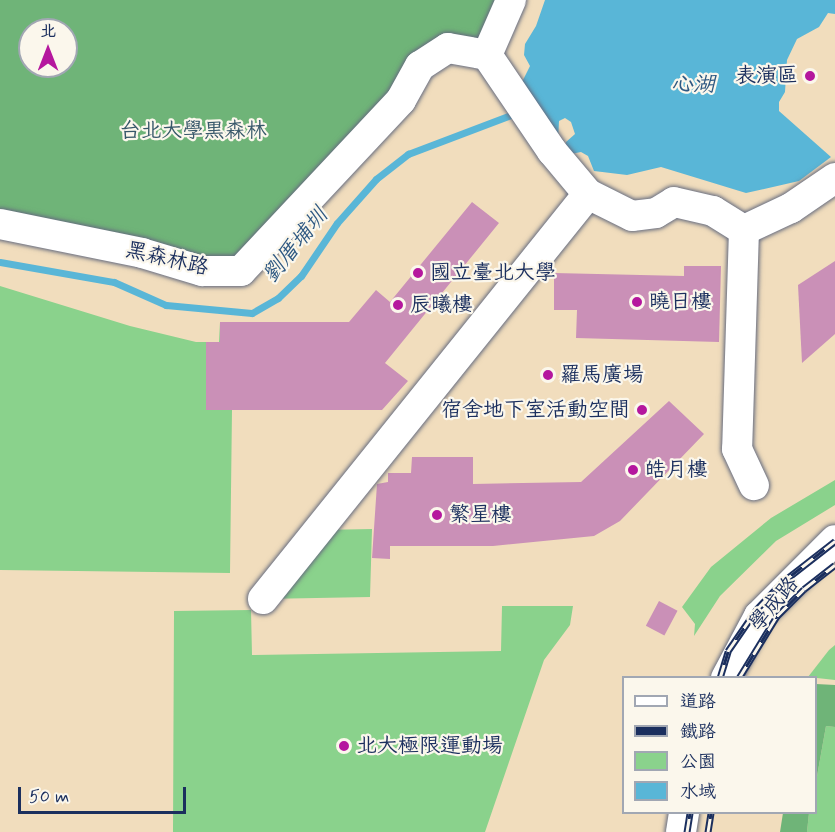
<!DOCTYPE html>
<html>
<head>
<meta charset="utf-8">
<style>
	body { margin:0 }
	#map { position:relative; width:835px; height:832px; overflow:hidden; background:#f1ddbd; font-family:Mynerve,"LXGW WenKai TC",sans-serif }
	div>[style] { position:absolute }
	.green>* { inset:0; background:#8ad28c }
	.forest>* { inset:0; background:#6fb478 }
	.water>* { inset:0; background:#59b6d7 }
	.stream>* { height:7px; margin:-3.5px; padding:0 3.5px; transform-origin:3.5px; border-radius:3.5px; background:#59b6d7 }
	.building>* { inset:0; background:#ca90b7; transform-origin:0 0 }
	.roads { filter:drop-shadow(0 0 2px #666c7f) drop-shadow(0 0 2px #666c7f) }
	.minor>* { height:30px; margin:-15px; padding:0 15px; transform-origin:15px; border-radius:15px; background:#fff }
	.rail>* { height:7px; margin-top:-3.5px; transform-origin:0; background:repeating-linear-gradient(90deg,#fbf7ec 0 14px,#1b2f5e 0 28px); box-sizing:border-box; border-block:2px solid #1b2f5e }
	.dots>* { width:16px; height:16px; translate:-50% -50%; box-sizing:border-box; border:3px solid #fbf7ec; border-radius:50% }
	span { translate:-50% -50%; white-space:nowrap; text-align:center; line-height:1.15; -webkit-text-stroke:4.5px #fbf7ec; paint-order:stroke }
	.poi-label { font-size:21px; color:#1b2f5e }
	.right { translate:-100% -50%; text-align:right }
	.left { translate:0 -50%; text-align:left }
	.park-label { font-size:21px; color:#37586a }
	.street-label { font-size:21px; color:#1b2f5e }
	.water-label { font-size:22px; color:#2e5882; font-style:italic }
	.legend { position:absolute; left:622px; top:676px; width:195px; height:138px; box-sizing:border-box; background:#fbf7ec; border:2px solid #a1a7b3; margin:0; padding:8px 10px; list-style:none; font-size:18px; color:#1b2f5e }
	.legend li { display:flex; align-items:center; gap:12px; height:30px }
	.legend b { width:30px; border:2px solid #a1a7b3 }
	.north { position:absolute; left:18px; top:18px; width:60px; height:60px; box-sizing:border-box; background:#fbf7ec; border:2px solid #a1a7b3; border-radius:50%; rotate:0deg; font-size:16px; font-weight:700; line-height:24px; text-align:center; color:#1b2f5e }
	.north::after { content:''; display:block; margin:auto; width:21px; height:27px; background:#b5179e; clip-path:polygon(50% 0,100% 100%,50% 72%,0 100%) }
	.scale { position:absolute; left:18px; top:787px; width:168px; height:27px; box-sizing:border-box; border:3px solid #1b2f5e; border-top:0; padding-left:8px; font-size:18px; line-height:21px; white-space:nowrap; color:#1b2f5e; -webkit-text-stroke:4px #fbf7ec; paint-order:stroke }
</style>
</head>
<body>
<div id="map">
	<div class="green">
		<div style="clip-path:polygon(0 286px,130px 326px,196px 342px,219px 342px,220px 322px,279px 322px,232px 410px,230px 573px,0 570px)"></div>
		<div style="clip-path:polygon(835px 480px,835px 505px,776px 541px,720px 596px,694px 636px,695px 624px,682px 607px,711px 567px,771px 518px)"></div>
		<div style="clip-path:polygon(372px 529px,370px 597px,263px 599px,319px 530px)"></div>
		<div style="clip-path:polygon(502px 606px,573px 606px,570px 625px,544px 660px,485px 832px,173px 832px,174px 611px,251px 610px,252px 655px,501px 651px)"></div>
		<div style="clip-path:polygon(835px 645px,835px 680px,808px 677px,829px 650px)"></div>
		<div style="clip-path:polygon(826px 726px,835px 727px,835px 832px,807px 832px,809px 813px,816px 812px,816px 782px)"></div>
	</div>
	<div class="forest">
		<div style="clip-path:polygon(evenodd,0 0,511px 0,487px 55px,448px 48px,241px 271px,0 224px,0 0,30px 30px,66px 30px,66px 66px,30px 66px,30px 30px)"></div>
		<div style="clip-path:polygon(816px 684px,835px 685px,835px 727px,826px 726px,816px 782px)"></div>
		<div style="clip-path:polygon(783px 813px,809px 813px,807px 832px,780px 832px)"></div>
	</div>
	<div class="water">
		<div style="clip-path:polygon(545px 0,835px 0,835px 14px,828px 13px,819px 27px,797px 39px,787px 60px,785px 92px,779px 102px,779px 111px,831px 157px,799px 181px,746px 193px,661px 167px,627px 175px,594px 171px,588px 156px,581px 152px,566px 155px,566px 142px,575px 134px,571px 122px,565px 118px,559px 121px,558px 141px,522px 82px,530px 66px,524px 55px,525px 44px,536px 26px)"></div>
	</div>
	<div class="stream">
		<div style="left:0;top:262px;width:116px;rotate:10deg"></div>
		<div style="left:114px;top:282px;width:57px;rotate:23.9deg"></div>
		<div style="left:166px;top:305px;width:86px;rotate:5.3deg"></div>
		<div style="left:252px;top:313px;width:30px;rotate:-30deg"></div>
		<div style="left:278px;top:298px;width:32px;rotate:-44deg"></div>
		<div style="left:301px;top:276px;width:64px;rotate:-55.8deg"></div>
		<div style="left:337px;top:223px;width:59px;rotate:-48.4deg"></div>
		<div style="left:376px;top:179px;width:41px;rotate:-38deg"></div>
		<div style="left:408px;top:154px;width:116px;rotate:-20.8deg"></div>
	</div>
	<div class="building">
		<div style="clip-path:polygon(472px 202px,499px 223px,385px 363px,408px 381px,382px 410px,206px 410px,206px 342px,220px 342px,220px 322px,349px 322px,376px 290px,390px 302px)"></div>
		<div style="clip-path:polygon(835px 261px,835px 334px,802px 363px,798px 285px)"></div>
		<div style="clip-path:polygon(684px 266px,721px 266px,719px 342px,576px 338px,577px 310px,554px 310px,554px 273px,684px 276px)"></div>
		<div style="clip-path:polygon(669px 401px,704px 434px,620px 521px,594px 536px,493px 546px,390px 546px,390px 559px,372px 558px,377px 484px,388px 482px,388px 473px,411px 473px,412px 457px,473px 457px,473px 484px,581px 482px)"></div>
		<div style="left:659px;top:601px;width:21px;height:28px;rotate:28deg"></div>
	</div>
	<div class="roads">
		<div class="minor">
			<div style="left:487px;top:55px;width:116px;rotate:55.9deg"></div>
			<div style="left:552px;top:151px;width:56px;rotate:50.1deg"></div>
			<div style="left:588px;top:194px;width:49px;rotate:26.6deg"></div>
			<div style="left:632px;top:216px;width:24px;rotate:-7deg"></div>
			<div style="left:656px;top:213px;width:21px;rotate:-31deg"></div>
			<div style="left:674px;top:202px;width:40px;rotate:13deg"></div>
			<div style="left:713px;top:211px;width:36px;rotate:32deg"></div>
			<div style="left:744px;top:230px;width:52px;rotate:-25.1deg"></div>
			<div style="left:791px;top:208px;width:53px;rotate:-34.3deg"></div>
			<div style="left:487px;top:55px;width:60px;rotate:-66.4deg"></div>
			<div style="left:0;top:224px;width:145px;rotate:11.5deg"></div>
			<div style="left:142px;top:253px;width:63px;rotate:16.7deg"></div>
			<div style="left:202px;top:271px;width:39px"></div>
			<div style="left:241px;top:271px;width:234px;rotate:-46.9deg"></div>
			<div style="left:401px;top:100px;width:39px;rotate:-61deg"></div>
			<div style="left:420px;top:66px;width:33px;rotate:-33deg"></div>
			<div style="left:448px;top:48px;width:40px;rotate:10deg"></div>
			<div style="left:744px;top:230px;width:219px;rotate:91.8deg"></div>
			<div style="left:737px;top:449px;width:40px;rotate:65deg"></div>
			<div style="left:263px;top:599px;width:519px;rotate:-51.25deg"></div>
			<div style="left:726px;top:678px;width:70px;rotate:-62deg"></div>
			<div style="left:759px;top:616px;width:107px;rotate:-45deg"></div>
			<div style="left:681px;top:832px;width:20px;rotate:-81deg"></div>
		</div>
	</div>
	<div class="rail">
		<div style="left:720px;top:678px;width:28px;rotate:-73deg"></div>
		<div style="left:728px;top:651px;width:51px;rotate:-55.4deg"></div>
		<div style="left:757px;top:609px;width:34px;rotate:-47deg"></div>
		<div style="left:780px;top:584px;width:70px;rotate:-38deg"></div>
		<div style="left:739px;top:678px;width:73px;rotate:-58.5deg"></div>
		<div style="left:777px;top:616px;width:38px;rotate:-45deg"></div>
		<div style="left:804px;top:589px;width:39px;rotate:-38deg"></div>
		<div style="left:687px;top:832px;width:20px;rotate:-81deg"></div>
		<div style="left:708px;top:832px;width:20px;rotate:-81deg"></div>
	</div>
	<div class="dots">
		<div style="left:810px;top:76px;background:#b5179e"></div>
		<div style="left:418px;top:273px;background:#b5179e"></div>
		<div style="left:637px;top:302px;background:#b5179e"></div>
		<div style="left:398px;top:305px;background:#b5179e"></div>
		<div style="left:548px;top:375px;background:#b5179e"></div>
		<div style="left:642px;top:410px;background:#b5179e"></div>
		<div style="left:633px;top:470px;background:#b5179e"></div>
		<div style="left:437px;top:515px;background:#b5179e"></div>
		<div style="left:344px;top:746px;background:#b5179e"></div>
	</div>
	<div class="poi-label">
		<span class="right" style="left:798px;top:76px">表演區</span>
		<span class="left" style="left:430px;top:273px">國立臺北大學</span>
		<span class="left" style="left:649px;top:302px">曉日樓</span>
		<span class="left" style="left:410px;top:305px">辰曦樓</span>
		<span class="left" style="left:560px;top:375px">羅馬廣場</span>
		<span class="right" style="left:630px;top:410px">宿舍地下室活動空間</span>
		<span class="left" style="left:645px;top:470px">皓月樓</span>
		<span class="left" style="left:449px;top:515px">繁星樓</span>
		<span class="left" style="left:356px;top:746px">北大極限運動場</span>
	</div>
	<div class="park-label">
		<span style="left:193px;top:131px">台北大學黒森林</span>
	</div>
	<div class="street-label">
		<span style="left:167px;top:259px;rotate:13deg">黑森林路</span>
		<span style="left:774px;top:604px;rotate:-50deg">學成路</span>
	</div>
	<div class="water-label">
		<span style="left:693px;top:86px">心湖</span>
		<span style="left:296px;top:246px;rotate:-51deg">劉厝埔圳</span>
	</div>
	<ul class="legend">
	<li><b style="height:8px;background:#fff"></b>道路</li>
	<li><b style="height:8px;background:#1b2f5e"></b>鐵路</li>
	<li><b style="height:16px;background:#8ad28c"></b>公園</li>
	<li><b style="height:16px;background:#59b6d7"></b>水域</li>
	</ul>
	<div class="north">北</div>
	<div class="scale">50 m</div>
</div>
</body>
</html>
